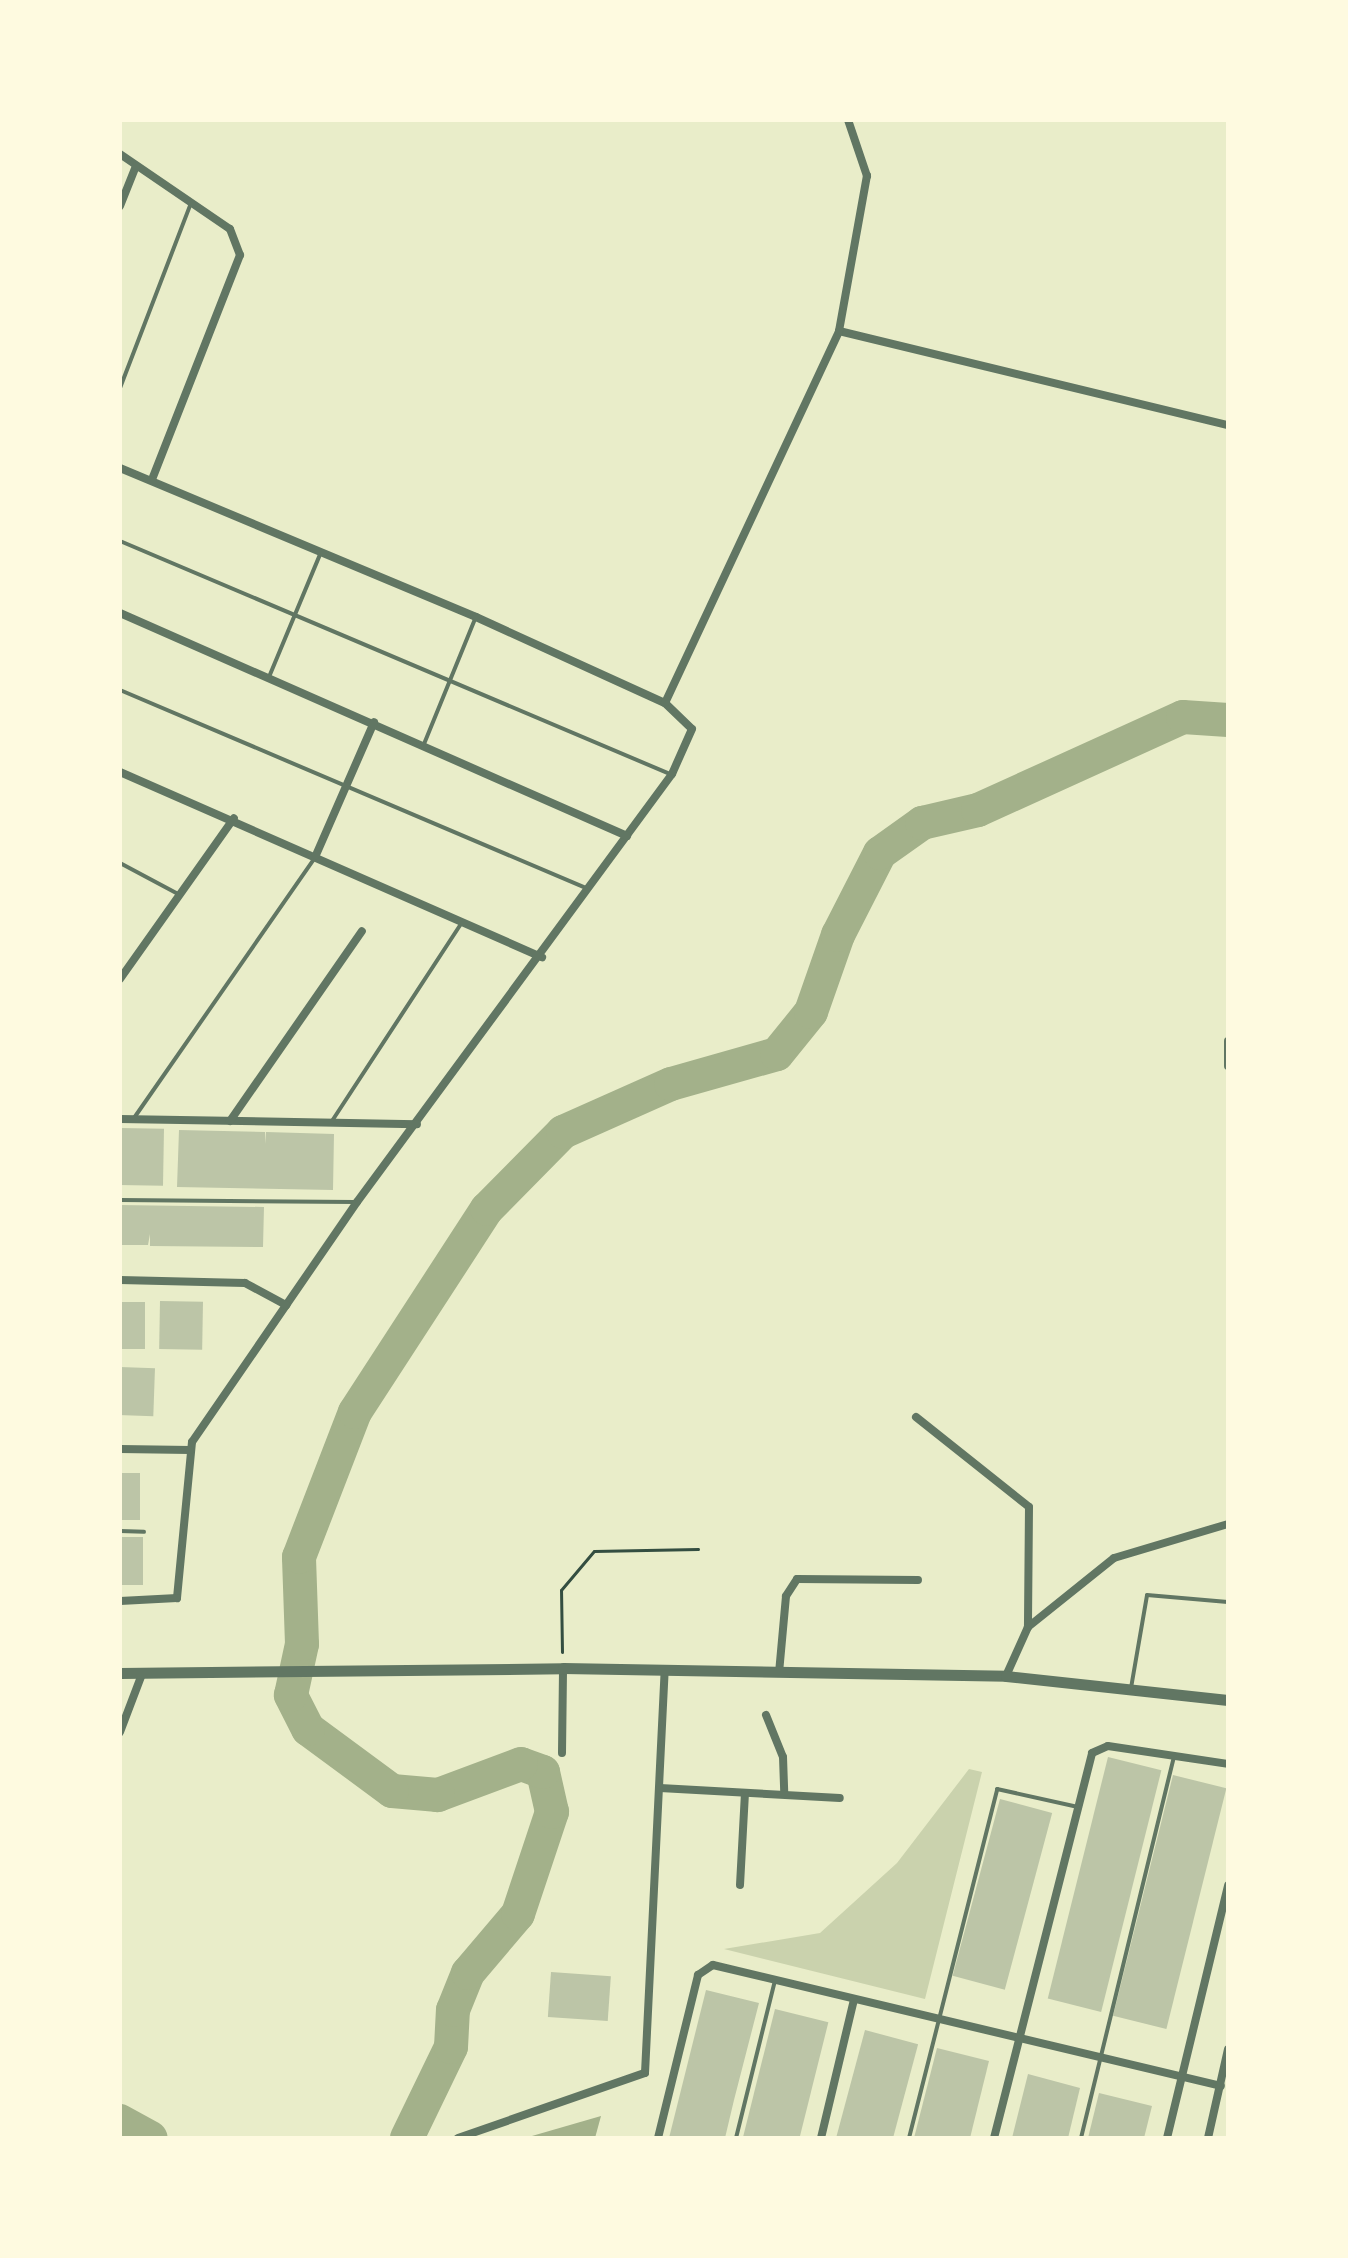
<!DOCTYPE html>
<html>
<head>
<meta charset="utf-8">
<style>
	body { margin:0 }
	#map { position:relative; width:1348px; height:2258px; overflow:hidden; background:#e9edc9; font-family:Manrope,sans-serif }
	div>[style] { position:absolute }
	.green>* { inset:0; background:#cad2ad }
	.water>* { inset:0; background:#a3b18a }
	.river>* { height:34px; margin:-17px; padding:0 17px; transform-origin:17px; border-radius:17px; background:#a3b18a }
	.building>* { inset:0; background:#bcc5a7; transform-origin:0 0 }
	.path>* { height:3px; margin:-1.5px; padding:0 1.5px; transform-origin:1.5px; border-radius:1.5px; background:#344e41 }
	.service>* { height:4px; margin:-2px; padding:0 2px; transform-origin:2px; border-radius:2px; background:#617663 }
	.minor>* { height:8px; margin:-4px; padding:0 4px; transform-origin:4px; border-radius:4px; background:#617663 }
	.tertiary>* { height:11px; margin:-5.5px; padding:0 5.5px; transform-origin:5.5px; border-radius:5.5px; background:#617663 }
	span { translate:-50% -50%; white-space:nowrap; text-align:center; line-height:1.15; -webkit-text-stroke:6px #fefae0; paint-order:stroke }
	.frame { position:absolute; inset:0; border:122px solid #fefae0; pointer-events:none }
</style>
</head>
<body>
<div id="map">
	<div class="green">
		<div style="clip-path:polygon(969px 1769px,982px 1772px,925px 1999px,724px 1949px,820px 1933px,897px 1863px)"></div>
	</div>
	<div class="water">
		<div style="clip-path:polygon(601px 2116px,595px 2138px,525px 2138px)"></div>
	</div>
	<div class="river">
		<div style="left:120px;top:2121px;width:35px;rotate:29deg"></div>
		<div style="left:407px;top:2138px;width:101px;rotate:-64.2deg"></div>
		<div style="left:451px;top:2047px;width:37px;rotate:-87deg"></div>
		<div style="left:453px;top:2010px;width:40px;rotate:-68deg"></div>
		<div style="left:468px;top:1973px;width:77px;rotate:-49.7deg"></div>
		<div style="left:518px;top:1914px;width:108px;rotate:-71.6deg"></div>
		<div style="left:552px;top:1812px;width:41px;rotate:-102.7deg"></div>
		<div style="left:543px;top:1772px;width:23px;rotate:-160deg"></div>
		<div style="left:521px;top:1764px;width:89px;rotate:159.5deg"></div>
		<div style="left:438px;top:1795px;width:46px;rotate:-175deg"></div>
		<div style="left:392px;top:1791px;width:104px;rotate:-143.6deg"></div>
		<div style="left:308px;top:1729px;width:38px;rotate:-117deg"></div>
		<div style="left:291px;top:1695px;width:52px;rotate:-77.8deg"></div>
		<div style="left:302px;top:1644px;width:87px;rotate:-92deg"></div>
		<div style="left:299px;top:1557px;width:155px;rotate:-68.9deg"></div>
		<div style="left:355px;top:1412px;width:242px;rotate:-57deg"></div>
		<div style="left:487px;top:1209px;width:108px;rotate:-45.4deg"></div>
		<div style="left:563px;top:1132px;width:118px;rotate:-24deg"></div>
		<div style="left:671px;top:1084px;width:110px;rotate:-15.8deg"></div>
		<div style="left:777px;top:1054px;width:54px;rotate:-51deg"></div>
		<div style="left:811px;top:1012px;width:82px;rotate:-70.7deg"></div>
		<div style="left:838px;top:935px;width:92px;rotate:-62.9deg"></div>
		<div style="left:880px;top:853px;width:52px;rotate:-35.5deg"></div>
		<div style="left:922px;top:823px;width:57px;rotate:-13.1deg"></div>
		<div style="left:978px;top:810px;width:225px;rotate:-24.4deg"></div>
		<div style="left:1183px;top:717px;width:45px;rotate:3.8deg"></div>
	</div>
	<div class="building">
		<div style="left:120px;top:1128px;width:44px;height:57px;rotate:1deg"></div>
		<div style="clip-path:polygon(179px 1130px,265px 1132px,266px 1144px,266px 1132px,334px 1134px,333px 1190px,177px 1187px)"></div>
		<div style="clip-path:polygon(120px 1205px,264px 1207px,263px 1247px,150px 1246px,150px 1234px,148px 1245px,120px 1245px)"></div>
		<div style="left:160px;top:1301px;width:43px;height:48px;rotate:1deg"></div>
		<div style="left:120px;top:1302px;width:25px;height:47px"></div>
		<div style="left:120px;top:1367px;width:35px;height:48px;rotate:2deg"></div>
		<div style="left:120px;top:1473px;width:20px;height:47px"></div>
		<div style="left:120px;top:1537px;width:23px;height:48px"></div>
		<div style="left:1108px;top:1757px;width:55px;height:249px;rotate:14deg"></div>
		<div style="left:1173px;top:1775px;width:55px;height:248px;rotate:14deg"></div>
		<div style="left:1000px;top:1799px;width:54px;height:183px;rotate:15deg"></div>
		<div style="left:551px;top:1972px;width:60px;height:45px;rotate:4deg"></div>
		<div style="clip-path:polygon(706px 1990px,759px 2003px,734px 2100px,725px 2138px,669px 2138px)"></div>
		<div style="left:775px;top:2009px;width:55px;height:133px;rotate:14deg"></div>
		<div style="left:865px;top:2030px;width:55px;height:111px;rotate:15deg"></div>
		<div style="clip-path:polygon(937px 2048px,989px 2061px,970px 2138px,914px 2138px)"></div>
		<div style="clip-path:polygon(1028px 2074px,1080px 2088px,1068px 2138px,1012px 2138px)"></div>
		<div style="clip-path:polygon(1099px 2093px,1152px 2106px,1144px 2138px,1088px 2138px)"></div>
	</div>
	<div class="path">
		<div style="left:562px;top:1652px;width:62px;rotate:-90.9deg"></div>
		<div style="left:561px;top:1590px;width:51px;rotate:-49.8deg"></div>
		<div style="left:594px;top:1551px;width:104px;rotate:-1.1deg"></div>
	</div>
	<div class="service">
		<div style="left:120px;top:388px;width:198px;rotate:-69deg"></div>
		<div style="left:120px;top:541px;width:597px;rotate:22.96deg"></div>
		<div style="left:269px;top:677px;width:135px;rotate:-67.4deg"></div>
		<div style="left:120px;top:690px;width:506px;rotate:23.02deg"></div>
		<div style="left:424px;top:744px;width:135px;rotate:-67.8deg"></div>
		<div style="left:120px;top:863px;width:68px;rotate:28.1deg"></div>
		<div style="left:134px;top:1118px;width:315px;rotate:-55.2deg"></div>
		<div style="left:332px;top:1121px;width:239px;rotate:-56.8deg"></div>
		<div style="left:120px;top:1200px;width:235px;rotate:0.5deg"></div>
		<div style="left:120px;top:1531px;width:24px;rotate:2deg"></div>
		<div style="left:1131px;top:1688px;width:94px;rotate:-80.2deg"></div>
		<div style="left:1147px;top:1595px;width:81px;rotate:4.9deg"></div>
		<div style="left:736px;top:2138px;width:163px;rotate:-76.1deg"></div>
		<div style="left:909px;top:2138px;width:360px;rotate:-75.8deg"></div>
		<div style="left:997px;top:1789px;width:83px;rotate:12.5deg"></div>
		<div style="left:1081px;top:2138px;width:393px;rotate:-76.3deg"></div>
	</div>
	<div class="minor">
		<div style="left:120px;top:154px;width:133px;rotate:34.3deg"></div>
		<div style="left:230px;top:229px;width:28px;rotate:69deg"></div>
		<div style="left:240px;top:255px;width:242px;rotate:111.4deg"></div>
		<div style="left:120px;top:206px;width:43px;rotate:-68.2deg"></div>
		<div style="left:839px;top:331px;width:400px;rotate:13.6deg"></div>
		<div style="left:120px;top:468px;width:386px;rotate:22.7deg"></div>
		<div style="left:476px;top:617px;width:208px;rotate:24.5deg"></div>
		<div style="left:665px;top:703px;width:37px;rotate:44deg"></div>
		<div style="left:692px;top:729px;width:49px;rotate:114deg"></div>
		<div style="left:672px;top:774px;width:531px;rotate:126.35deg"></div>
		<div style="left:357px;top:1202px;width:291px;rotate:124.5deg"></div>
		<div style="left:192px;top:1442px;width:157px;rotate:95.5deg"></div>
		<div style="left:177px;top:1598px;width:57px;rotate:177deg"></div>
		<div style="left:120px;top:613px;width:554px;rotate:23.74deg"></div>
		<div style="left:665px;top:703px;width:411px;rotate:-64.9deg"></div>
		<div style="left:839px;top:331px;width:158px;rotate:-79.8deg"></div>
		<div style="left:867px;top:176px;width:59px;rotate:-108.7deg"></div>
		<div style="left:120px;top:772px;width:461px;rotate:23.7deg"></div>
		<div style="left:316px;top:855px;width:145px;rotate:-66.4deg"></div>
		<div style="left:120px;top:979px;width:197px;rotate:-54.7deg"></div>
		<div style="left:1228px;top:1041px;width:25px;rotate:90deg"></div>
		<div style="left:120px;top:1119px;width:297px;rotate:1deg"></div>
		<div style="left:230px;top:1121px;width:231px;rotate:-55.2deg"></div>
		<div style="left:120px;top:1280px;width:125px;rotate:1.4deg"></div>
		<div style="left:245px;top:1283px;width:47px;rotate:28.2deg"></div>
		<div style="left:916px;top:1417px;width:144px;rotate:38.5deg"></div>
		<div style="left:1029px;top:1507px;width:120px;rotate:90.5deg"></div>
		<div style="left:1028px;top:1627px;width:54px;rotate:114.2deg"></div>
		<div style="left:120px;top:1449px;width:70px;rotate:0.8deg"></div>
		<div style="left:1028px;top:1627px;width:110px;rotate:-38.7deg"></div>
		<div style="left:1114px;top:1558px;width:119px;rotate:-16.6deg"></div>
		<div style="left:779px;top:1673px;width:77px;rotate:-84.8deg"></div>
		<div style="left:786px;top:1596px;width:20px;rotate:-57deg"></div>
		<div style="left:797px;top:1579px;width:121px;rotate:0.5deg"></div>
		<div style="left:766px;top:1715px;width:45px;rotate:68deg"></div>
		<div style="left:783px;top:1757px;width:37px;rotate:88deg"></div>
		<div style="left:120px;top:1732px;width:62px;rotate:-69.2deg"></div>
		<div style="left:562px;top:1753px;width:85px;rotate:-89.3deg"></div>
		<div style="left:660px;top:1788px;width:180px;rotate:3.2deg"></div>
		<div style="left:740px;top:1885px;width:92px;rotate:-86.9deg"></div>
		<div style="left:458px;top:2138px;width:198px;rotate:-19.2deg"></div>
		<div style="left:645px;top:2073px;width:402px;rotate:-87.2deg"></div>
		<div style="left:658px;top:2138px;width:168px;rotate:-76.2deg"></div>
		<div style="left:698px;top:1975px;width:18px;rotate:-34deg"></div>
		<div style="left:713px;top:1965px;width:522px;rotate:13.4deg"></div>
		<div style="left:821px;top:2138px;width:142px;rotate:-76.6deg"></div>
		<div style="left:994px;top:2138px;width:397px;rotate:-75.7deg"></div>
		<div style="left:1092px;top:1753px;width:17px;rotate:-24deg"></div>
		<div style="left:1108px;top:1746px;width:121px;rotate:8.5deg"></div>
		<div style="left:1167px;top:2138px;width:260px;rotate:-76.4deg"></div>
		<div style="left:1208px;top:2138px;width:91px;rotate:-77.3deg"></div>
	</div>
	<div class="tertiary">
		<div style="left:120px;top:1673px;width:443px;rotate:-0.6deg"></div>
		<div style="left:563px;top:1668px;width:443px;rotate:1deg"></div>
		<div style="left:1006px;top:1676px;width:223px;rotate:6.2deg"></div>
	</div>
	<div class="frame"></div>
</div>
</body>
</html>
